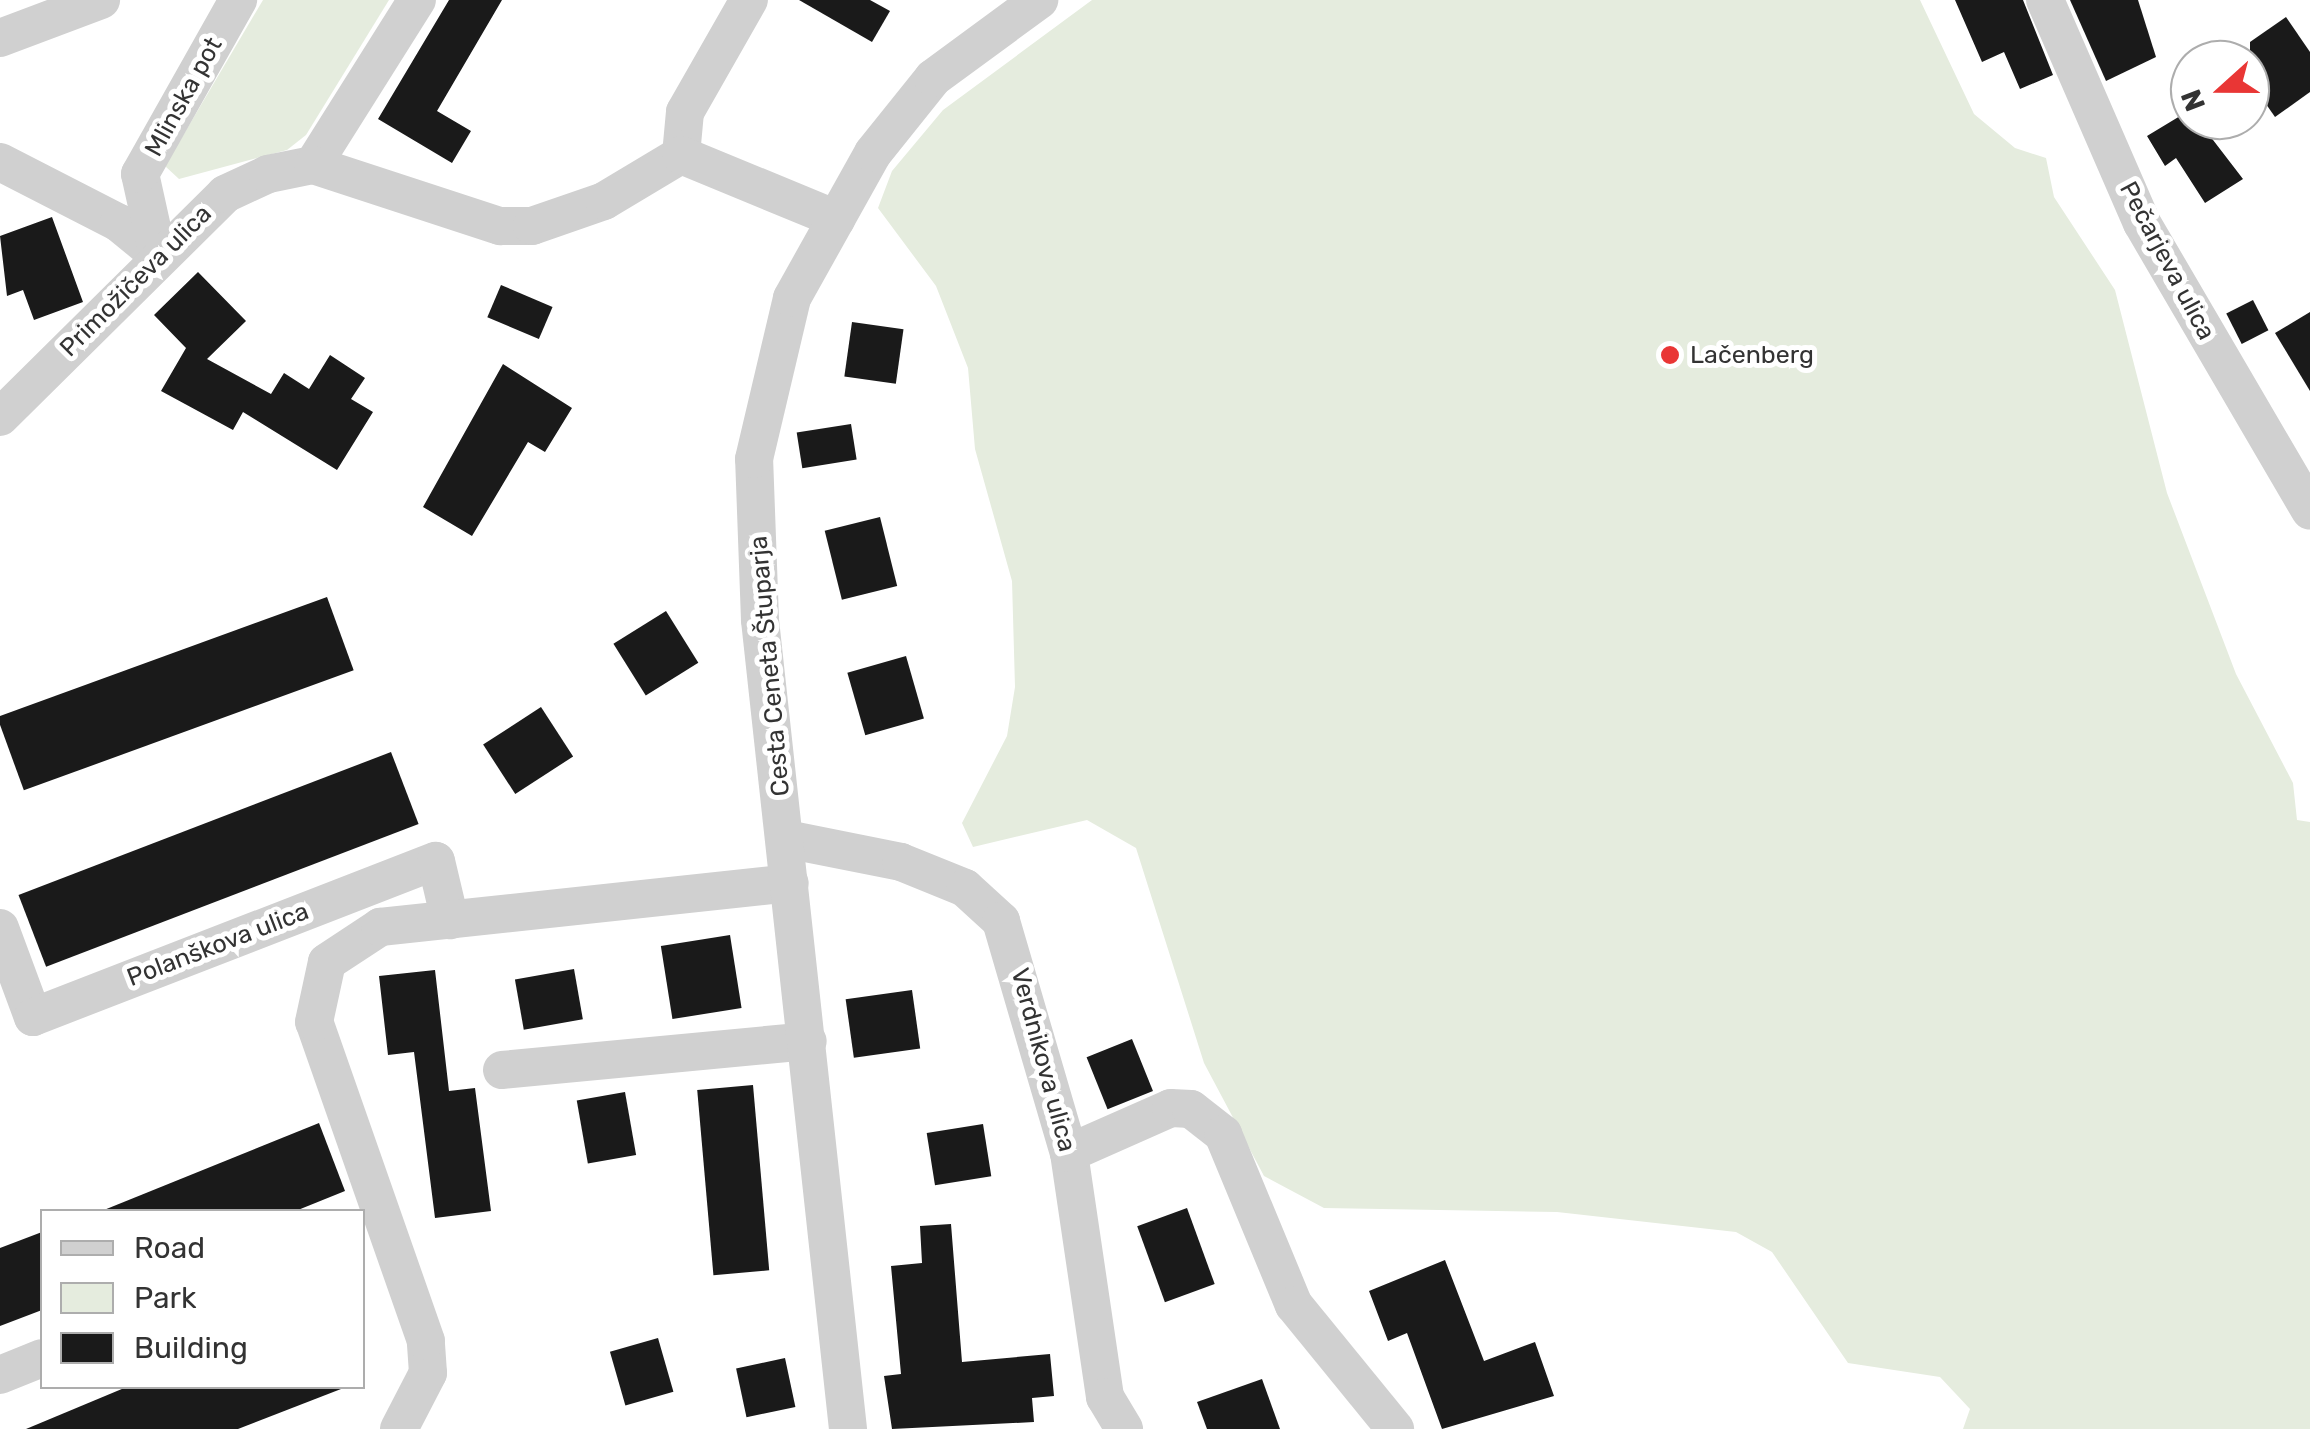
<!DOCTYPE html>
<html>
<head>
<meta charset="utf-8">
<style>
	body { margin:0 }
	#map { position:relative; width:2310px; height:1429px; overflow:hidden; background:#fff; font-family:Rubik,sans-serif }
	div>[style] { position:absolute }
	.green>* { inset:0; background:#e5ecde }
	.building>* { inset:0; background:#1a1a1a; transform-origin:0 0 }
	.minor>* { height:38px; margin:-19px; padding:0 19px; transform-origin:19px; border-radius:19px; background:#d0d0d0 }
	.dots>* { width:28px; height:28px; translate:-50% -50%; box-sizing:border-box; border:5px solid #fff; border-radius:50% }
	span { translate:-50% -50%; white-space:nowrap; text-align:center; line-height:1.15; -webkit-text-stroke:10px #fff; paint-order:stroke }
	.street-label { font-size:25px; color:#333 }
	.poi-label { font-size:25px; color:#333 }
	.left { translate:0 -50%; text-align:left }
	.legend { position:absolute; left:40px; top:1209px; width:325px; height:180px; box-sizing:border-box; background:#fff; border:2px solid #adadad; margin:0; padding:12px 18px; list-style:none; font-size:30px; color:#333 }
	.legend li { display:flex; align-items:center; gap:20px; height:50px }
	.legend b { width:50px; border:2px solid #adadad }
	.north { position:absolute; left:2170px; top:40px; width:100px; height:100px; box-sizing:border-box; background:#fff; border:2px solid #adadad; border-radius:50%; rotate:249deg; font-size:28px; font-weight:700; line-height:40px; text-align:center; color:#333 }
	.north::after { content:''; display:block; margin:auto; width:35px; height:45px; background:#e93635; clip-path:polygon(50% 0,100% 100%,50% 72%,0 100%) }
</style>
</head>
<body>
<div id="map">
	<div class="green">
		<div style="clip-path:polygon(263px 0,389px 0,306px 135px,287px 150px,179px 179px,165px 166px)"></div>
		<div style="clip-path:polygon(1092px 0,1920px 0,1974px 114px,2015px 148px,2046px 158px,2054px 197px,2115px 290px,2167px 493px,2236px 674px,2293px 783px,2297px 820px,2310px 822px,2310px 1429px,1963px 1429px,1970px 1409px,1940px 1377px,1848px 1363px,1772px 1252px,1736px 1232px,1557px 1212px,1324px 1208px,1264px 1176px,1204px 1063px,1136px 848px,1087px 820px,973px 847px,962px 823px,1007px 736px,1015px 687px,1012px 581px,975px 449px,968px 368px,936px 286px,878px 208px,892px 171px,943px 110px)"></div>
	</div>
	<div class="building">
		<div style="clip-path:polygon(449px 0,502px 0,437px 111px,471px 131px,452px 163px,378px 119px)"></div>
		<div style="clip-path:polygon(799px 0,870px 0,890px 11px,872px 42px)"></div>
		<div style="clip-path:polygon(1955px 0,2023px 0,2053px 75px,2020px 89px,2004px 52px,1982px 62px)"></div>
		<div style="clip-path:polygon(2070px 0,2138px 0,2156px 57px,2106px 81px)"></div>
		<div style="clip-path:polygon(2286px 17px,2310px 52px,2310px 92px,2275px 117px,2250px 81px,2250px 42px)"></div>
		<div style="clip-path:polygon(2190px 110px,2243px 179px,2205px 203px,2176px 158px,2165px 166px,2147px 136px)"></div>
		<div style="clip-path:polygon(52px 217px,83px 302px,34px 320px,23px 290px,7px 296px,0 236px)"></div>
		<div style="clip-path:polygon(198px 272px,246px 321px,207px 359px,271px 394px,284px 373px,309px 389px,330px 355px,365px 378px,351px 399px,373px 412px,337px 470px,243px 412px,233px 430px,161px 391px,186px 348px,154px 315px)"></div>
		<div style="left:501px;top:285px;width:56px;height:35px;rotate:23deg"></div>
		<div style="left:2253px;top:300px;width:34px;height:30px;rotate:63deg"></div>
		<div style="clip-path:polygon(2310px 312px,2310px 391px,2275px 333px)"></div>
		<div style="left:852px;top:322px;width:52px;height:55px;rotate:8deg"></div>
		<div style="clip-path:polygon(503px 364px,572px 408px,545px 452px,528px 442px,472px 536px,423px 507px)"></div>
		<div style="left:851px;top:424px;width:36px;height:55px;rotate:81deg"></div>
		<div style="left:880px;top:517px;width:71px;height:57px;rotate:76deg"></div>
		<div style="left:327px;top:597px;width:78px;height:351px;rotate:70deg"></div>
		<div style="left:666px;top:611px;width:61px;height:62px;rotate:58deg"></div>
		<div style="left:906px;top:656px;width:65px;height:61px;rotate:74deg"></div>
		<div style="left:541px;top:707px;width:59px;height:69px;rotate:57deg"></div>
		<div style="left:391px;top:752px;width:77px;height:399px;rotate:69deg"></div>
		<div style="left:730px;top:935px;width:74px;height:70px;rotate:81deg"></div>
		<div style="left:574px;top:969px;width:51px;height:60px;rotate:80deg"></div>
		<div style="clip-path:polygon(435px 970px,449px 1091px,475px 1088px,491px 1211px,435px 1218px,414px 1052px,388px 1055px,379px 976px)"></div>
		<div style="left:912px;top:990px;width:59px;height:67px;rotate:82deg"></div>
		<div style="left:1132px;top:1039px;width:56px;height:49px;rotate:68deg"></div>
		<div style="left:753px;top:1085px;width:186px;height:56px;rotate:85deg"></div>
		<div style="left:625px;top:1092px;width:64px;height:49px;rotate:80deg"></div>
		<div style="clip-path:polygon(319px 1123px,345px 1191px,293px 1212px,99px 1212px)"></div>
		<div style="left:983px;top:1124px;width:53px;height:57px;rotate:81deg"></div>
		<div style="left:1187px;top:1208px;width:81px;height:53px;rotate:70deg"></div>
		<div style="clip-path:polygon(951px 1224px,962px 1362px,1050px 1354px,1054px 1396px,1032px 1398px,1034px 1422px,892px 1429px,884px 1376px,901px 1374px,891px 1266px,922px 1263px,920px 1226px)"></div>
		<div style="clip-path:polygon(42px 1232px,42px 1310px,0 1326px,0 1248px)"></div>
		<div style="clip-path:polygon(1445px 1260px,1484px 1361px,1535px 1342px,1554px 1396px,1442px 1429px,1407px 1333px,1388px 1341px,1369px 1291px)"></div>
		<div style="left:658px;top:1338px;width:56px;height:50px;rotate:74deg"></div>
		<div style="left:785px;top:1358px;width:50px;height:50px;rotate:78deg"></div>
		<div style="clip-path:polygon(1262px 1379px,1280px 1429px,1207px 1429px,1197px 1402px)"></div>
		<div style="clip-path:polygon(129px 1386px,341px 1386px,341px 1389px,238px 1429px,26px 1429px)"></div>
	</div>
	<div class="minor">
		<div style="left:2045px;top:0;width:243px;rotate:66.5deg"></div>
		<div style="left:2142px;top:223px;width:333px;rotate:59.7deg"></div>
		<div style="left:0;top:38px;width:108px;rotate:-20.6deg"></div>
		<div style="left:681px;top:155px;width:43px;rotate:-84.7deg"></div>
		<div style="left:685px;top:112px;width:129px;rotate:-60.3deg"></div>
		<div style="left:0;top:162px;width:134px;rotate:27.1deg"></div>
		<div style="left:119px;top:223px;width:50px;rotate:39.4deg"></div>
		<div style="left:313px;top:165px;width:195px;rotate:-57.8deg"></div>
		<div style="left:158px;top:255px;width:83px;rotate:-102.5deg"></div>
		<div style="left:140px;top:174px;width:200px;rotate:-60.6deg"></div>
		<div style="left:0;top:417px;width:317px;rotate:-44.7deg"></div>
		<div style="left:225px;top:194px;width:47px;rotate:-24.9deg"></div>
		<div style="left:268px;top:174px;width:46px;rotate:-11.3deg"></div>
		<div style="left:313px;top:165px;width:197px;rotate:18.1deg"></div>
		<div style="left:500px;top:226px;width:32px"></div>
		<div style="left:532px;top:226px;width:76px;rotate:-19.1deg"></div>
		<div style="left:604px;top:201px;width:90px;rotate:-30.9deg"></div>
		<div style="left:681px;top:155px;width:168px;rotate:22.4deg"></div>
		<div style="left:786px;top:839px;width:117px;rotate:11.3deg"></div>
		<div style="left:901px;top:862px;width:69px;rotate:22.1deg"></div>
		<div style="left:965px;top:888px;width:49px;rotate:42.5deg"></div>
		<div style="left:1001px;top:921px;width:242px;rotate:73.7deg"></div>
		<div style="left:1069px;top:1153px;width:247px;rotate:81.6deg"></div>
		<div style="left:1105px;top:1397px;width:37px;rotate:59deg"></div>
		<div style="left:0;top:928px;width:95px;rotate:69.7deg"></div>
		<div style="left:33px;top:1017px;width:432px;rotate:-21.2deg"></div>
		<div style="left:436px;top:861px;width:61px;rotate:76.7deg"></div>
		<div style="left:502px;top:1070px;width:307px;rotate:-5.4deg"></div>
		<div style="left:1069px;top:1153px;width:111px;rotate:-23.8deg"></div>
		<div style="left:1171px;top:1108px;width:20px;rotate:3deg"></div>
		<div style="left:1191px;top:1109px;width:41px;rotate:38deg"></div>
		<div style="left:1223px;top:1134px;width:185px;rotate:67.5deg"></div>
		<div style="left:1294px;top:1305px;width:160px;rotate:50.8deg"></div>
		<div style="left:0;top:1375px;width:45px;rotate:-22deg"></div>
		<div style="left:399px;top:1429px;width:63px;rotate:-62.6deg"></div>
		<div style="left:428px;top:1373px;width:32px;rotate:-94deg"></div>
		<div style="left:426px;top:1341px;width:338px;rotate:-109.3deg"></div>
		<div style="left:314px;top:1022px;width:61px;rotate:-77.8deg"></div>
		<div style="left:327px;top:962px;width:64px;rotate:-33.4deg"></div>
		<div style="left:380px;top:927px;width:412px;rotate:-6.1deg"></div>
		<div style="left:848px;top:1429px;width:814px;rotate:-96.21deg"></div>
		<div style="left:760px;top:620px;width:161px;rotate:-92.1deg"></div>
		<div style="left:754px;top:459px;width:165px;rotate:-76.7deg"></div>
		<div style="left:792px;top:298px;width:166px;rotate:-60.8deg"></div>
		<div style="left:873px;top:153px;width:96px;rotate:-51.3deg"></div>
		<div style="left:933px;top:78px;width:132px;rotate:-36.3deg"></div>
	</div>
	<div class="dots">
		<div style="left:1670px;top:355px;background:#e93635"></div>
	</div>
	<div class="street-label">
		<span style="left:184px;top:97px;rotate:-61deg">Mlinska pot</span>
		<span style="left:2167px;top:261px;rotate:62deg">Pečarjeva ulica</span>
		<span style="left:136px;top:281px;rotate:-45deg">Primožičeva ulica</span>
		<span style="left:770px;top:666px;rotate:-95deg">Cesta Ceneta Štuparja</span>
		<span style="left:218px;top:945px;rotate:-21deg">Polanškova ulica</span>
		<span style="left:1043px;top:1060px;rotate:75deg">Verdnikova ulica</span>
	</div>
	<div class="poi-label">
		<span class="left" style="left:1690px;top:355px">Lačenberg</span>
	</div>
	<ul class="legend">
	<li><b style="height:12px;background:#d0d0d0"></b>Road</li>
	<li><b style="height:28px;background:#e5ecde"></b>Park</li>
	<li><b style="height:28px;background:#1a1a1a"></b>Building</li>
	</ul>
	<div class="north">N</div>
</div>
</body>
</html>
